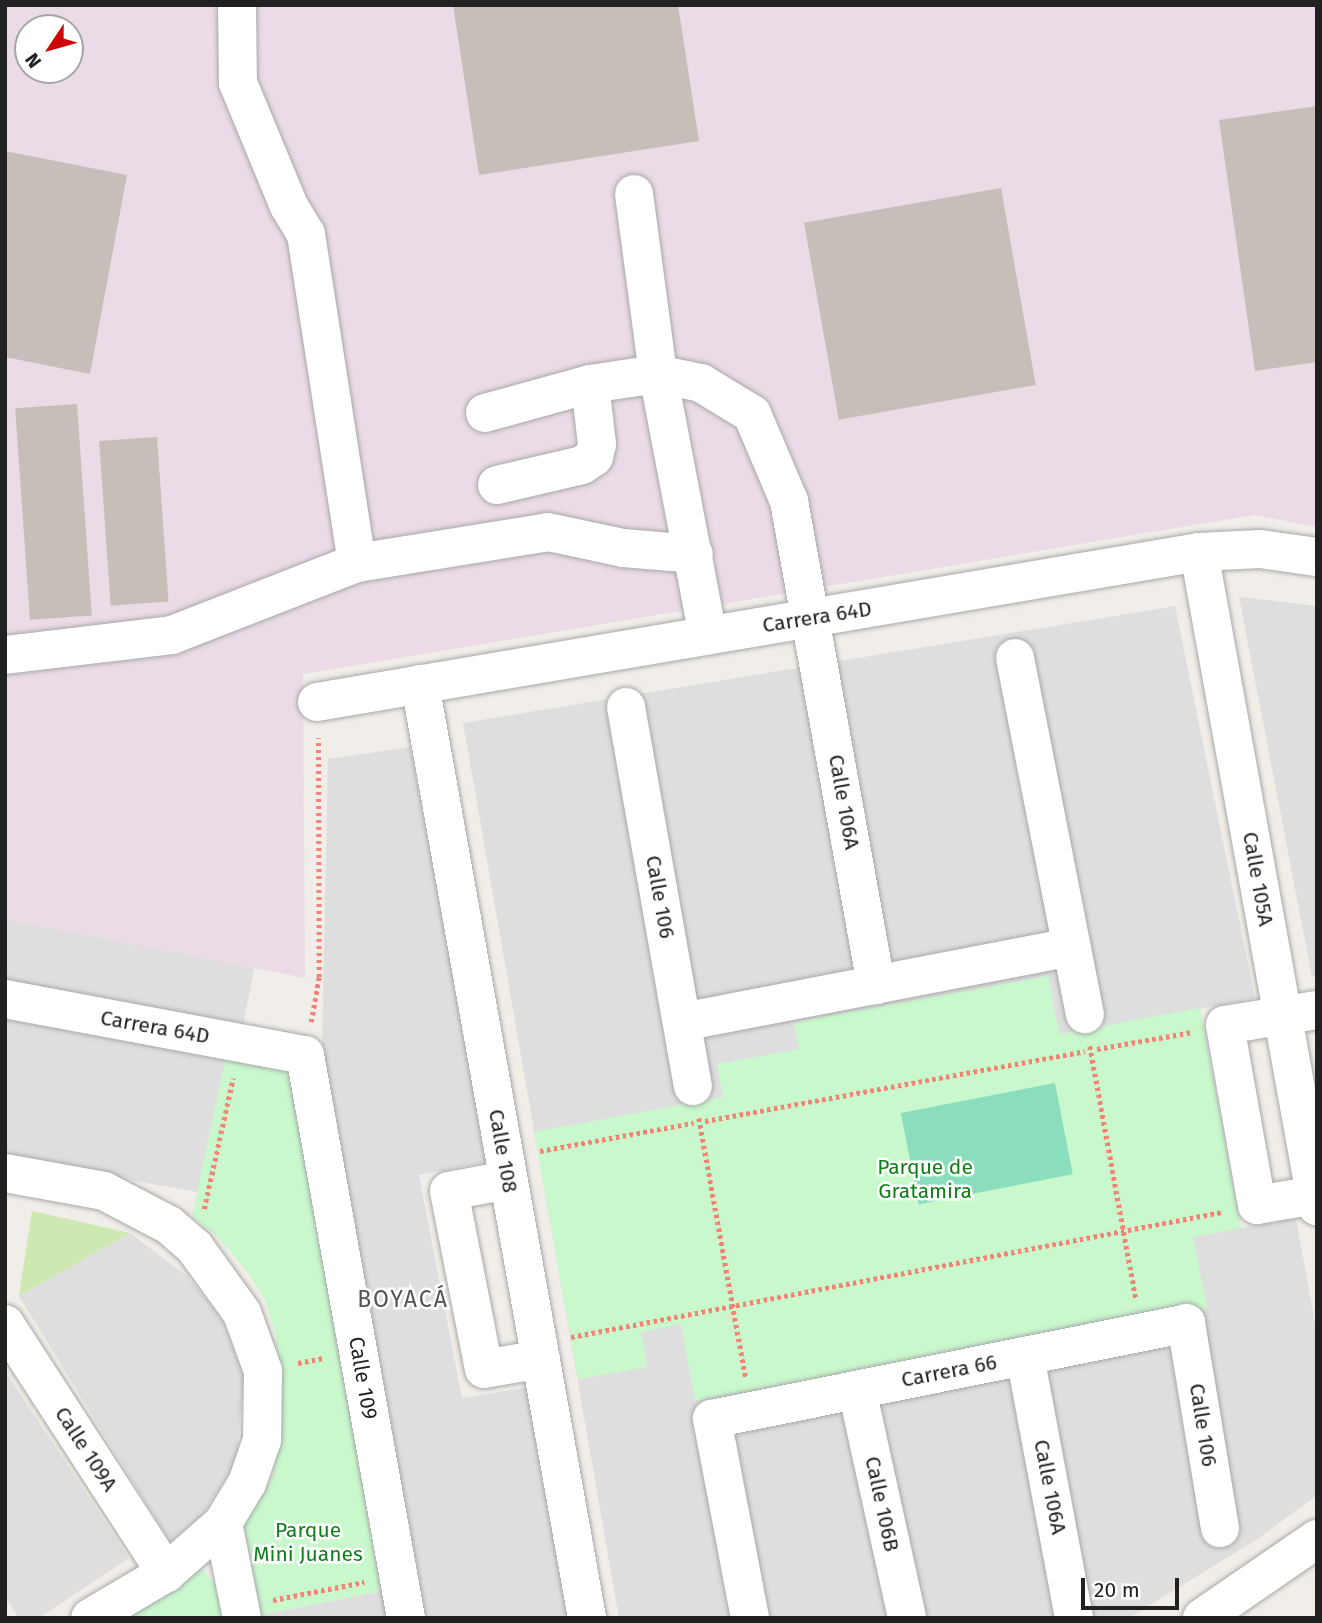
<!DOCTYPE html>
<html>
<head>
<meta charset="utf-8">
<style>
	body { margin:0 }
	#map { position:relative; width:1322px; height:1623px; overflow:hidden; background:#f1eee9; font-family:"Fira Sans",sans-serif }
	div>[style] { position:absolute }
	.residential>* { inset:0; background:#dfdede; transform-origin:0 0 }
	.industrial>* { inset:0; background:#eadbe7 }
	.grass>* { inset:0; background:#cde9b1 }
	.park>* { inset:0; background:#c8f8cc }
	.pitch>* { inset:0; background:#8addbd; transform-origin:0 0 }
	.building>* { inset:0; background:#c6beb8; transform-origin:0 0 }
	.path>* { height:4.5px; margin-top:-2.25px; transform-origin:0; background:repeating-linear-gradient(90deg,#f68275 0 3.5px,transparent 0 7px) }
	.roads { filter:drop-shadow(0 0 2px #a8a8a8) drop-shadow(0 0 2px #a8a8a8) }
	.minor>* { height:38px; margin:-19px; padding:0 19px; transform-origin:19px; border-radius:19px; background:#fff }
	span { translate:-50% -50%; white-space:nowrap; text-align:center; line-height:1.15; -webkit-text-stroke:5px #fff; paint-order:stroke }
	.street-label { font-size:21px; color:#212121 }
	.park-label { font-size:21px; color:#0f7f18 }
	.neighbourhood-label { font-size:23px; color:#545454; letter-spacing:2px }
	.frame { position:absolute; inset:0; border:7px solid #212121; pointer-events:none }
	.north { position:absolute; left:14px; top:14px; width:70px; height:70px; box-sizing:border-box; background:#fff; border:2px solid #a6a6a6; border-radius:50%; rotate:234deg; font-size:19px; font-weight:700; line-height:28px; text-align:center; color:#212121 }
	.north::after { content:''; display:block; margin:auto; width:24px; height:32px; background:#cc0607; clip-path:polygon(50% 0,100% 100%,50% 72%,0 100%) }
	.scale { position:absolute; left:1081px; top:1578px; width:98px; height:32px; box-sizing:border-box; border:4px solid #212121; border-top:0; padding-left:9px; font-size:21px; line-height:24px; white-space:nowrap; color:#212121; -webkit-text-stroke:5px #fff; paint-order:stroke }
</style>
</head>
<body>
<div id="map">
	<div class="residential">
		<div style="clip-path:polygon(1239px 597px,1317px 606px,1317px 976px,1312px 977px)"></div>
		<div style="clip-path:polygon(1175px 606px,1255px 998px,1200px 1009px,1241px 1228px,1296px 1219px,1317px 1333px,1317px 1495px,1259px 1538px,1129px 1618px,619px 1618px,463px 723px)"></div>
		<div style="clip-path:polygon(410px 747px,491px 1161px,419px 1175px,462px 1398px,530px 1387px,567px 1618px,426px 1618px,322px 1044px,328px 759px)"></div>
		<div style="left:5px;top:919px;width:254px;height:64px;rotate:11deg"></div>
		<div style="left:5px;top:1019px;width:224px;height:137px;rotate:10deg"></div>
		<div style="clip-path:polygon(130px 1233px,187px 1276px,222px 1319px,244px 1376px,236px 1464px,202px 1515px,170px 1542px,19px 1296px)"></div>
		<div style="clip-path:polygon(5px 1371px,129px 1558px,39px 1618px,19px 1618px,5px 1597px)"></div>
		<div style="clip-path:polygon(381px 1591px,387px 1618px,256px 1616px)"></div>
	</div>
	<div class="industrial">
		<div style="clip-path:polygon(evenodd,5px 5px,1317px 5px,1317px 527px,1254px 515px,303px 674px,305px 978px,5px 919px,5px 5px,28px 28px,70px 28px,70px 70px,28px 70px,28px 28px)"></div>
	</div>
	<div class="grass">
		<div style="clip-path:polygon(32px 1211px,130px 1233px,19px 1296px)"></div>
	</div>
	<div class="park">
		<div style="clip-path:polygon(1048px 976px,1059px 1034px,1200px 1008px,1241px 1228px,1193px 1237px,1207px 1308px,695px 1401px,681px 1324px,641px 1332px,647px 1367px,578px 1379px,534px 1132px,723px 1097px,717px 1064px,799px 1049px,794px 1022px)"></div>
		<div style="clip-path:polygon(226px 1057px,292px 1068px,381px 1591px,256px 1616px,239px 1533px,272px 1479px,282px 1432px,276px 1336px,266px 1302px,248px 1273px,219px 1238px,192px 1216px)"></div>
		<div style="clip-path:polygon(202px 1569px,226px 1597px,230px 1618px,119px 1618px)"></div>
	</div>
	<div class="pitch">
		<div style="left:1055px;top:1083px;width:93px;height:157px;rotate:79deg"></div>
	</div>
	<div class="building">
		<div style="clip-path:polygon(453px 5px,678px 5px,699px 141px,479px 175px)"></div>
		<div style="clip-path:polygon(1317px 106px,1317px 362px,1255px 371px,1219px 120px)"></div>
		<div style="clip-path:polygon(5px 151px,127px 175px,90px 374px,5px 357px)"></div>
		<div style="left:1001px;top:188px;width:200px;height:200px;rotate:80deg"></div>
		<div style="left:77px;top:404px;width:212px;height:62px;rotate:86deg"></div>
		<div style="left:157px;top:437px;width:165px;height:58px;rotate:86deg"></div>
	</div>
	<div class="path">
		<div style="left:311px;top:1022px;width:46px;rotate:-79.9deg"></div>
		<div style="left:319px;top:977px;width:239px;rotate:-90.2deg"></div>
		<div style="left:1090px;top:1046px;width:257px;rotate:79.7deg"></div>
		<div style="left:1097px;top:1049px;width:97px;rotate:-10.1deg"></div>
		<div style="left:699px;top:1118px;width:264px;rotate:79.8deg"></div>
		<div style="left:705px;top:1121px;width:386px;rotate:-10.4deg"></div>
		<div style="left:540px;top:1151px;width:156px;rotate:-10.4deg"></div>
		<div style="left:204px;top:1209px;width:134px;rotate:-77.5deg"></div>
		<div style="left:571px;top:1337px;width:663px;rotate:-10.87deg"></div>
		<div style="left:298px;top:1363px;width:25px;rotate:-11deg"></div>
		<div style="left:273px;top:1600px;width:93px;rotate:-11.2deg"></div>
	</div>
	<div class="roads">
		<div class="minor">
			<div style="left:237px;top:5px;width:78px;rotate:89.3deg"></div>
			<div style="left:238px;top:83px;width:133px;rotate:67.5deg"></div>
			<div style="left:289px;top:206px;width:33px;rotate:59deg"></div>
			<div style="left:306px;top:234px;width:333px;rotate:81.2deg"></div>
			<div style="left:634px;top:194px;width:182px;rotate:82.4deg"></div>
			<div style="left:658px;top:374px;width:266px;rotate:79.2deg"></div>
			<div style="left:485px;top:413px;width:109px;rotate:-15.4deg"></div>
			<div style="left:590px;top:384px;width:69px;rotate:-8.4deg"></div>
			<div style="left:658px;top:374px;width:44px;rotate:11.8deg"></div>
			<div style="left:701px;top:383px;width:60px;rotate:31.3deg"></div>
			<div style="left:752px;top:414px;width:95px;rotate:67deg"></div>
			<div style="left:789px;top:501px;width:492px;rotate:79.8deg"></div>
			<div style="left:497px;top:485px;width:87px;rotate:-13.2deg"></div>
			<div style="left:582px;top:465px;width:14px;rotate:-34deg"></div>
			<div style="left:594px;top:457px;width:13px;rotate:-77deg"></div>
			<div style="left:597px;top:444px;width:60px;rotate:-96.7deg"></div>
			<div style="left:1199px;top:552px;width:665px;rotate:79.77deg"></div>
			<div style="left:5px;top:655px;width:168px;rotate:-6.8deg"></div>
			<div style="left:172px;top:635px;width:199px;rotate:-21.3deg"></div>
			<div style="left:357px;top:563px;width:193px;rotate:-9.2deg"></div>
			<div style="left:548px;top:532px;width:77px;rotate:12deg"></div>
			<div style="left:623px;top:548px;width:71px;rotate:4.8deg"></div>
			<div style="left:1015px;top:658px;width:363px;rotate:78.9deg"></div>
			<div style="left:420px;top:684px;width:949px;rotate:79.86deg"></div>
			<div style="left:317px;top:702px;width:895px;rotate:-9.65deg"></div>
			<div style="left:1199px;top:552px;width:61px;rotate:-2.8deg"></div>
			<div style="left:1260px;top:549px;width:58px;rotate:8deg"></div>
			<div style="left:626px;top:707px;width:385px;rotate:80deg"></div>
			<div style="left:5px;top:999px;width:305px;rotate:10.6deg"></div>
			<div style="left:305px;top:1055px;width:572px;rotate:79.83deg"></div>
			<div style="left:682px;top:1022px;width:396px;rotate:-10.9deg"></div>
			<div style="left:5px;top:1173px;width:101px;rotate:10.3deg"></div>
			<div style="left:104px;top:1191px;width:73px;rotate:27.6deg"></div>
			<div style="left:169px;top:1225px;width:35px;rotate:41deg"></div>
			<div style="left:195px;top:1248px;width:80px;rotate:54.1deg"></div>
			<div style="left:242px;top:1313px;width:62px;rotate:70.1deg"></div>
			<div style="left:263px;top:1371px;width:69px;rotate:90.8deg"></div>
			<div style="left:262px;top:1440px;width:46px;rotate:109.2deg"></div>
			<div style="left:247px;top:1483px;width:47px;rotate:121deg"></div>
			<div style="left:223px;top:1523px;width:76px;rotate:138.7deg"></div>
			<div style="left:166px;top:1573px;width:88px;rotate:149.4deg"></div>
			<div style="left:508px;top:1180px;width:60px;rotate:169.4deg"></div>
			<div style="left:449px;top:1191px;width:181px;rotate:78.9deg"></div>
			<div style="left:484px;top:1369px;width:58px;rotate:-10deg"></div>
			<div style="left:1315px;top:1195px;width:59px;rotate:170.2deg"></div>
			<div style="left:1257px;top:1205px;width:183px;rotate:-100.1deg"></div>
			<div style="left:1225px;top:1025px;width:93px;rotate:-9.3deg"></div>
			<div style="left:5px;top:1324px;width:297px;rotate:57.1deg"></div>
			<div style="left:1025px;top:1356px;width:267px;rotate:79.4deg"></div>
			<div style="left:857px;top:1390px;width:233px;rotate:77.6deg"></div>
			<div style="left:223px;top:1523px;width:97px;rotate:78.7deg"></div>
			<div style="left:750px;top:1618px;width:203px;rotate:-100.8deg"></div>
			<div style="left:712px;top:1419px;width:484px;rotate:-11.4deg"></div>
			<div style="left:1186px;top:1323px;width:208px;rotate:80.6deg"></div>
			<div style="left:1202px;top:1618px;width:140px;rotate:-34.5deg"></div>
		</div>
	</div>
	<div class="street-label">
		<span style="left:817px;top:617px;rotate:-9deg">Carrera 64D</span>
		<span style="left:844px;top:802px;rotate:80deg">Calle 106A</span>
		<span style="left:1258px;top:879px;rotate:80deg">Calle 105A</span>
		<span style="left:660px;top:897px;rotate:80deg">Calle 106</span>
		<span style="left:155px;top:1027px;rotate:10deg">Carrera 64D</span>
		<span style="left:503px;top:1151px;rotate:80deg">Calle 108</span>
		<span style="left:949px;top:1371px;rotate:-11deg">Carrera 66</span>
		<span style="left:363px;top:1378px;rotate:80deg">Calle 109</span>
		<span style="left:1203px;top:1425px;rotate:81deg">Calle 106</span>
		<span style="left:86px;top:1449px;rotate:57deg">Calle 109A</span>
		<span style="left:1050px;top:1487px;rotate:79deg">Calle 106A</span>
		<span style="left:882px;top:1504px;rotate:78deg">Calle 106B</span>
	</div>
	<div class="park-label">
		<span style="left:925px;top:1179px">Parque de<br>Gratamira</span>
		<span style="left:308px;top:1542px">Parque<br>Mini Juanes</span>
	</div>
	<div class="neighbourhood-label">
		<span style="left:403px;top:1299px">BOYACÁ</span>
	</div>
	<div class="frame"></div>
	<div class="north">N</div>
	<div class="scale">20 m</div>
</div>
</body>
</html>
